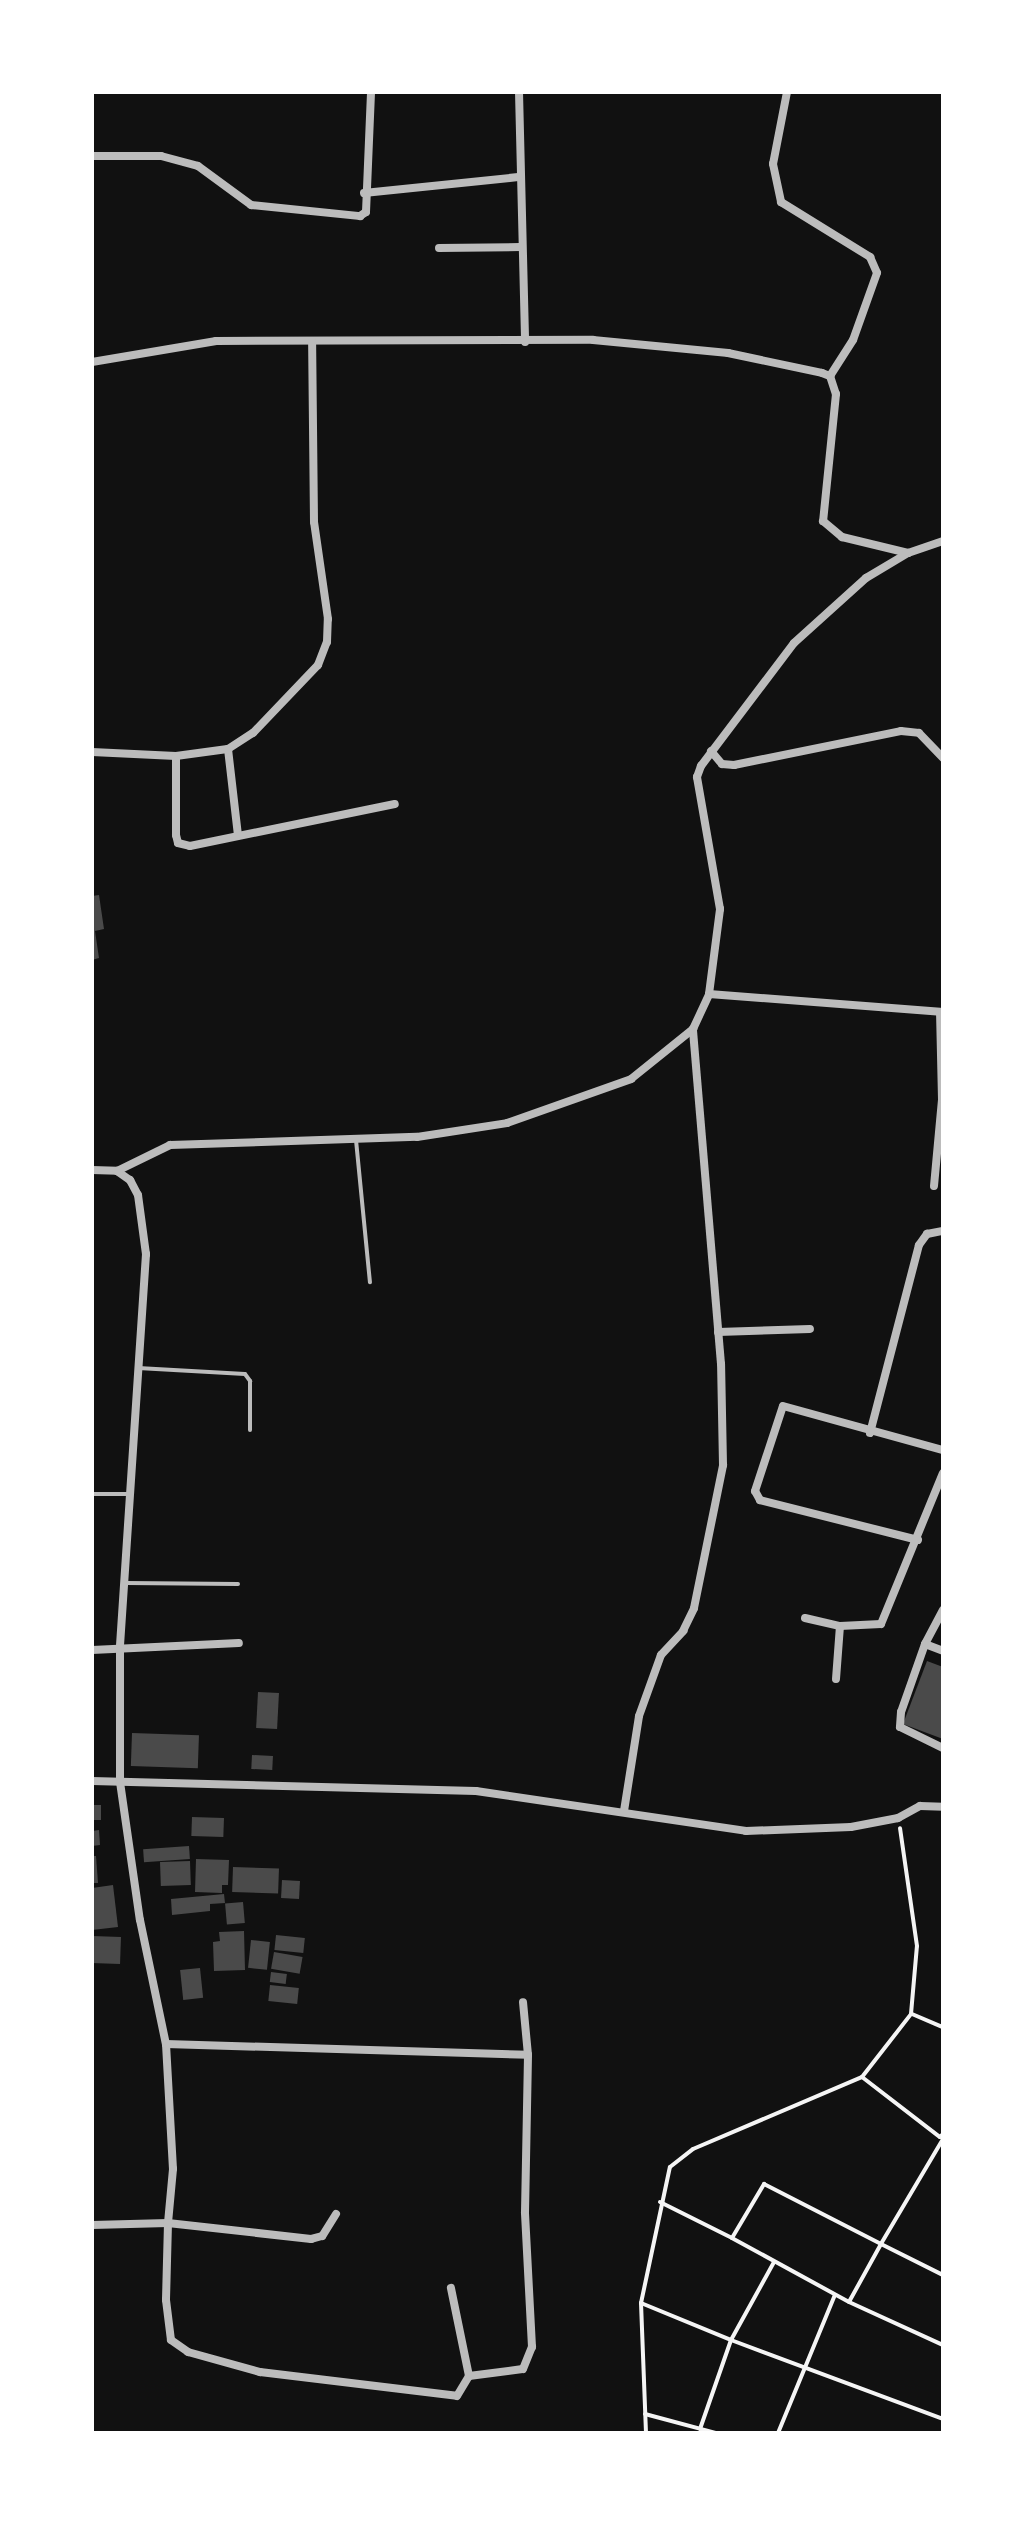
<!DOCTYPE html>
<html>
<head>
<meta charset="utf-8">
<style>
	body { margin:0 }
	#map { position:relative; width:1035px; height:2525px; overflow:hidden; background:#111; font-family:Helvetica,sans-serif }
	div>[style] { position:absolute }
	.building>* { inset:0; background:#4a4a4a; transform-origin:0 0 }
	.path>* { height:4px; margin:-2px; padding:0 2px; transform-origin:2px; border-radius:2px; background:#f5f5f5 }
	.service>* { height:4px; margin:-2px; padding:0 2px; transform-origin:2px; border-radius:2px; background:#bcbcbc }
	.minor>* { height:8px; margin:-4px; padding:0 4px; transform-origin:4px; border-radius:4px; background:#bcbcbc }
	span { translate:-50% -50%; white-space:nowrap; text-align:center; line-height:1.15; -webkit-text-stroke:6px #fff; paint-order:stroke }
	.frame { position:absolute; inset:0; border:94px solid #fff; pointer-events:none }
</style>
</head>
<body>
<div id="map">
	<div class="building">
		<div style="clip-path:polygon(99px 895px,104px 929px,95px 931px,99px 958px,92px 960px,92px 896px)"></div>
		<div style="clip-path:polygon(927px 1661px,943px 1667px,943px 1739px,903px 1724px)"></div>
		<div style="left:258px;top:1692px;width:21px;height:36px;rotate:3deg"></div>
		<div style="left:132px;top:1733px;width:67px;height:33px;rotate:2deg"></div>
		<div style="left:252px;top:1755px;width:21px;height:14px;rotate:3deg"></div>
		<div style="left:92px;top:1805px;width:9px;height:15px"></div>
		<div style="left:192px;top:1817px;width:32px;height:19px;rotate:2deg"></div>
		<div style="clip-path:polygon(99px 1830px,100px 1845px,92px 1846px,92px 1831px)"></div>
		<div style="left:189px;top:1846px;width:13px;height:46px;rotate:86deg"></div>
		<div style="clip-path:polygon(92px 1856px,96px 1856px,98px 1883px,92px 1883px)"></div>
		<div style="clip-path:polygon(196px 1859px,229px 1860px,228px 1885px,222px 1885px,222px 1893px,195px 1892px)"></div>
		<div style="left:190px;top:1861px;width:24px;height:30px;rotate:88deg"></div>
		<div style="left:233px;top:1867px;width:46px;height:25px;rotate:2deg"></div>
		<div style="left:282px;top:1880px;width:18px;height:18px;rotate:3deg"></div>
		<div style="clip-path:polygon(113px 1885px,118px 1927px,92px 1930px,92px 1888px)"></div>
		<div style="clip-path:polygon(224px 1894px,225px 1903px,210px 1904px,210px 1911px,172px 1915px,171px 1899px)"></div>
		<div style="left:243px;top:1902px;width:21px;height:18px;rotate:85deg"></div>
		<div style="clip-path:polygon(244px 1931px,245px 1970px,214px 1971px,213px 1942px,220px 1941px,219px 1932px)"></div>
		<div style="left:276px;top:1935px;width:29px;height:15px;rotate:6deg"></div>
		<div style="left:92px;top:1936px;width:29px;height:27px;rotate:2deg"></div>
		<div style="left:251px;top:1940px;width:19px;height:28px;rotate:6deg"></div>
		<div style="left:274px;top:1952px;width:29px;height:17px;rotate:10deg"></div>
		<div style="left:200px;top:1968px;width:30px;height:20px;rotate:84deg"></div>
		<div style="left:271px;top:1972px;width:16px;height:10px;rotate:7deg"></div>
		<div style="left:270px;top:1985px;width:29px;height:16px;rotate:6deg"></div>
	</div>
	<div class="path">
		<div style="left:912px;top:2014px;width:34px;rotate:23deg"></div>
		<div style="left:862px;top:2077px;width:98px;rotate:37.6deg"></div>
		<div style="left:940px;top:2137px;width:4px;rotate:-45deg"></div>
		<div style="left:943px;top:2139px;width:122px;rotate:120.6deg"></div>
		<div style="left:881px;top:2244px;width:69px;rotate:26.6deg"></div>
		<div style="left:764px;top:2184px;width:131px;rotate:27.1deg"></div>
		<div style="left:881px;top:2244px;width:66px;rotate:118.9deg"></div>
		<div style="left:849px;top:2302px;width:133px;rotate:-151.3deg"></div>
		<div style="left:732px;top:2238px;width:63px;rotate:-59.3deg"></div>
		<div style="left:660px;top:2202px;width:80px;rotate:26.6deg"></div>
		<div style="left:849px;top:2302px;width:103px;rotate:24.6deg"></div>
		<div style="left:641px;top:2303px;width:97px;rotate:22.3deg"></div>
		<div style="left:731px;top:2340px;width:89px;rotate:-61.1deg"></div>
		<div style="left:645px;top:2414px;width:73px;rotate:15deg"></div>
		<div style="left:700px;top:2429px;width:94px;rotate:-70.8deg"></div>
		<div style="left:731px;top:2340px;width:226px;rotate:20.4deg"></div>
		<div style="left:646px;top:2433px;width:130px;rotate:-92.2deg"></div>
		<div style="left:641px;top:2303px;width:139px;rotate:-78deg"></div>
		<div style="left:670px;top:2167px;width:29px;rotate:-38deg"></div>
		<div style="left:693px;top:2149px;width:184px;rotate:-23.1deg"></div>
		<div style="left:862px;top:2077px;width:80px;rotate:-52.1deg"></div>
		<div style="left:911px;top:2014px;width:68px;rotate:-85deg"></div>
		<div style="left:917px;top:1946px;width:119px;rotate:-98.2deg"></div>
		<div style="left:778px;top:2433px;width:149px;rotate:-67.6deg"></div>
	</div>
	<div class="service">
		<div style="left:356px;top:1140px;width:143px;rotate:84.4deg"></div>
		<div style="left:138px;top:1368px;width:107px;rotate:3.2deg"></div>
		<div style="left:245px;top:1374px;width:9px;rotate:54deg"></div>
		<div style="left:250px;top:1381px;width:49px;rotate:90deg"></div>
		<div style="left:92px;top:1494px;width:38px"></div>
		<div style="left:126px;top:1583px;width:112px;rotate:0.5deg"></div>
	</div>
	<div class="minor">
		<div style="left:519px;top:92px;width:250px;rotate:88.6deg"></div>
		<div style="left:787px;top:92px;width:73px;rotate:101deg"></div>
		<div style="left:773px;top:164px;width:39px;rotate:78deg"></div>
		<div style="left:781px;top:202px;width:105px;rotate:31.7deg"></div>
		<div style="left:870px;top:257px;width:17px;rotate:66deg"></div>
		<div style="left:877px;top:273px;width:71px;rotate:109.7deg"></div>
		<div style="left:853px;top:340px;width:43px;rotate:122.6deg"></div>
		<div style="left:92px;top:156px;width:69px"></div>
		<div style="left:161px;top:156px;width:38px;rotate:15deg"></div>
		<div style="left:198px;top:166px;width:66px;rotate:36.3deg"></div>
		<div style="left:251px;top:205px;width:110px;rotate:5.8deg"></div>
		<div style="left:360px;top:216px;width:7px;rotate:-34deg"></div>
		<div style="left:366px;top:212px;width:120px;rotate:-87.6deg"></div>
		<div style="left:364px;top:193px;width:155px;rotate:-5.9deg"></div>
		<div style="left:439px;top:248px;width:81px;rotate:-0.7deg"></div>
		<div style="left:92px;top:362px;width:126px;rotate:-9.6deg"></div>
		<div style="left:216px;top:341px;width:377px;rotate:-0.2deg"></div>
		<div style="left:593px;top:340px;width:136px;rotate:5.5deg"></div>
		<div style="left:728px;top:353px;width:96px;rotate:12deg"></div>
		<div style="left:822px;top:373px;width:9px;rotate:21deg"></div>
		<div style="left:830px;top:376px;width:19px;rotate:72deg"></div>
		<div style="left:836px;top:394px;width:128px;rotate:95.8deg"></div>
		<div style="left:823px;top:521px;width:25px;rotate:40deg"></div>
		<div style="left:842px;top:537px;width:68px;rotate:13.6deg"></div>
		<div style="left:228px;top:749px;width:87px;rotate:83.4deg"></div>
		<div style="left:711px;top:751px;width:17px;rotate:50deg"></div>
		<div style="left:722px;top:764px;width:12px;rotate:5deg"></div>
		<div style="left:734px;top:765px;width:170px;rotate:-11.5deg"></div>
		<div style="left:901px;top:731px;width:18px;rotate:6deg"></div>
		<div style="left:919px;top:733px;width:35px;rotate:46deg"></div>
		<div style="left:92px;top:752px;width:84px;rotate:2.7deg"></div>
		<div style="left:176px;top:756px;width:52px;rotate:-7.7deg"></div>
		<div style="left:228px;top:749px;width:30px;rotate:-33deg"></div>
		<div style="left:253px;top:733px;width:94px;rotate:-46.3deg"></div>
		<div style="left:318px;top:665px;width:25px;rotate:-69deg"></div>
		<div style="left:327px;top:642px;width:23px;rotate:-88deg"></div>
		<div style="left:328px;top:619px;width:98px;rotate:-98.2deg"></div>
		<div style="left:314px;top:522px;width:181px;rotate:-90.6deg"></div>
		<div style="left:176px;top:756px;width:79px;rotate:90deg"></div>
		<div style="left:176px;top:835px;width:8px;rotate:76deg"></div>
		<div style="left:178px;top:843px;width:12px;rotate:14deg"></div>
		<div style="left:190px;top:846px;width:209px;rotate:-11.6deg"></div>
		<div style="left:709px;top:994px;width:235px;rotate:4.4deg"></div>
		<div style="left:92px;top:1170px;width:25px;rotate:2deg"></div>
		<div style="left:117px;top:1171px;width:16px;rotate:35deg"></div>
		<div style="left:130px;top:1180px;width:17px;rotate:62deg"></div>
		<div style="left:138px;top:1195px;width:60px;rotate:82.3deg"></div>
		<div style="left:146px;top:1254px;width:397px;rotate:93.8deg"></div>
		<div style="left:120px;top:1650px;width:132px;rotate:90deg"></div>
		<div style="left:120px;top:1782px;width:139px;rotate:81.8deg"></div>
		<div style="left:140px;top:1920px;width:127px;rotate:78.2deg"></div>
		<div style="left:166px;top:2044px;width:125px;rotate:86.8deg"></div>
		<div style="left:173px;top:2169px;width:54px;rotate:95.3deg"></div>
		<div style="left:168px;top:2223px;width:76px;rotate:178.5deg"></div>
		<div style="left:117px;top:1171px;width:59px;rotate:-26.1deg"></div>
		<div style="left:170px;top:1145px;width:247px;rotate:-1.9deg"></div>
		<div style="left:417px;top:1137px;width:91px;rotate:-8.8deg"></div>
		<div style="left:507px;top:1123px;width:132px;rotate:-19.5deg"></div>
		<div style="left:631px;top:1079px;width:80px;rotate:-38.9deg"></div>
		<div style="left:693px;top:1029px;width:38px;rotate:-65deg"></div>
		<div style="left:709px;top:994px;width:86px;rotate:-82.6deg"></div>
		<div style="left:720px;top:909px;width:134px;rotate:-99.9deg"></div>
		<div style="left:697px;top:777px;width:12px;rotate:-70deg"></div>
		<div style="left:701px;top:766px;width:154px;rotate:-52.9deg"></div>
		<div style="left:794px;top:643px;width:97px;rotate:-42.1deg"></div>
		<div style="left:866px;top:578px;width:49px;rotate:-30.8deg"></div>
		<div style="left:908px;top:553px;width:37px;rotate:-19deg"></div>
		<div style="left:934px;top:1186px;width:87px;rotate:-84.7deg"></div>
		<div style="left:942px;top:1099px;width:87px;rotate:-91.3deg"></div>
		<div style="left:718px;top:1332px;width:92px;rotate:-1.9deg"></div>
		<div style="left:870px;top:1433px;width:194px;rotate:-75.4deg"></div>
		<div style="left:919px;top:1245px;width:14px;rotate:-54deg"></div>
		<div style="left:927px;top:1234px;width:16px;rotate:-11deg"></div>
		<div style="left:918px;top:1540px;width:163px;rotate:-165.8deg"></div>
		<div style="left:760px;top:1500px;width:10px;rotate:-119deg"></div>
		<div style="left:755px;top:1491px;width:89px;rotate:-71.8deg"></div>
		<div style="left:783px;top:1406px;width:166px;rotate:15.4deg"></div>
		<div style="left:943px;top:1610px;width:38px;rotate:118deg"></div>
		<div style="left:925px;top:1644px;width:72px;rotate:109.4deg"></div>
		<div style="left:901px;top:1712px;width:15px;rotate:94deg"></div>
		<div style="left:900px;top:1727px;width:48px;rotate:26deg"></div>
		<div style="left:805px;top:1618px;width:36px;rotate:13deg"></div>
		<div style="left:840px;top:1626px;width:41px;rotate:-2.8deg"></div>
		<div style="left:881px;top:1624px;width:163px;rotate:-67.7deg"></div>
		<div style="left:925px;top:1644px;width:19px;rotate:21deg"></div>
		<div style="left:92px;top:1650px;width:147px;rotate:-2.7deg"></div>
		<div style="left:836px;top:1679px;width:53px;rotate:-85.7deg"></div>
		<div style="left:92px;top:1781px;width:384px;rotate:1.5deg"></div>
		<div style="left:476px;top:1791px;width:273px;rotate:8.4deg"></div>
		<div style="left:746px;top:1831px;width:105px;rotate:-2.2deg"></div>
		<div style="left:851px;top:1827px;width:48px;rotate:-10.8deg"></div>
		<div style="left:898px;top:1818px;width:25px;rotate:-29deg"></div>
		<div style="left:920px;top:1806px;width:23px;rotate:2deg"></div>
		<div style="left:624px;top:1811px;width:96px;rotate:-81deg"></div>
		<div style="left:639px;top:1716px;width:65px;rotate:-70.2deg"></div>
		<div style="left:661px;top:1655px;width:33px;rotate:-47deg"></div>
		<div style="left:683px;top:1631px;width:25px;rotate:-64deg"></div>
		<div style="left:694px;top:1608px;width:146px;rotate:-78.5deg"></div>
		<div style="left:723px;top:1465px;width:101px;rotate:-91.1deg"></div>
		<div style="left:721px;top:1364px;width:336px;rotate:-94.8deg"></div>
		<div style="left:166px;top:2044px;width:362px;rotate:1.7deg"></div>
		<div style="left:336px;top:2214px;width:26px;rotate:122deg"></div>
		<div style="left:322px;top:2236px;width:11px;rotate:165deg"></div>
		<div style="left:311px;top:2239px;width:144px;rotate:-173.6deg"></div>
		<div style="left:168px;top:2223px;width:77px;rotate:91.5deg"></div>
		<div style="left:166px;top:2300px;width:40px;rotate:82.9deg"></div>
		<div style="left:171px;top:2340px;width:21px;rotate:35deg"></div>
		<div style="left:188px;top:2352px;width:75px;rotate:15.5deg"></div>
		<div style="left:260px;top:2372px;width:198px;rotate:6.9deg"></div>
		<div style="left:457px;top:2396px;width:23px;rotate:-59deg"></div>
		<div style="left:469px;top:2376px;width:90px;rotate:-101.6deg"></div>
		<div style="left:469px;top:2376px;width:54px;rotate:-7.4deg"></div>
		<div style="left:523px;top:2369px;width:24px;rotate:-68deg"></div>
		<div style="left:532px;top:2347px;width:135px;rotate:-93deg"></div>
		<div style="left:525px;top:2212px;width:157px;rotate:-88.9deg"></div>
		<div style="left:528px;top:2055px;width:53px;rotate:-95.4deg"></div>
	</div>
	<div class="frame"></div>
</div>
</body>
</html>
